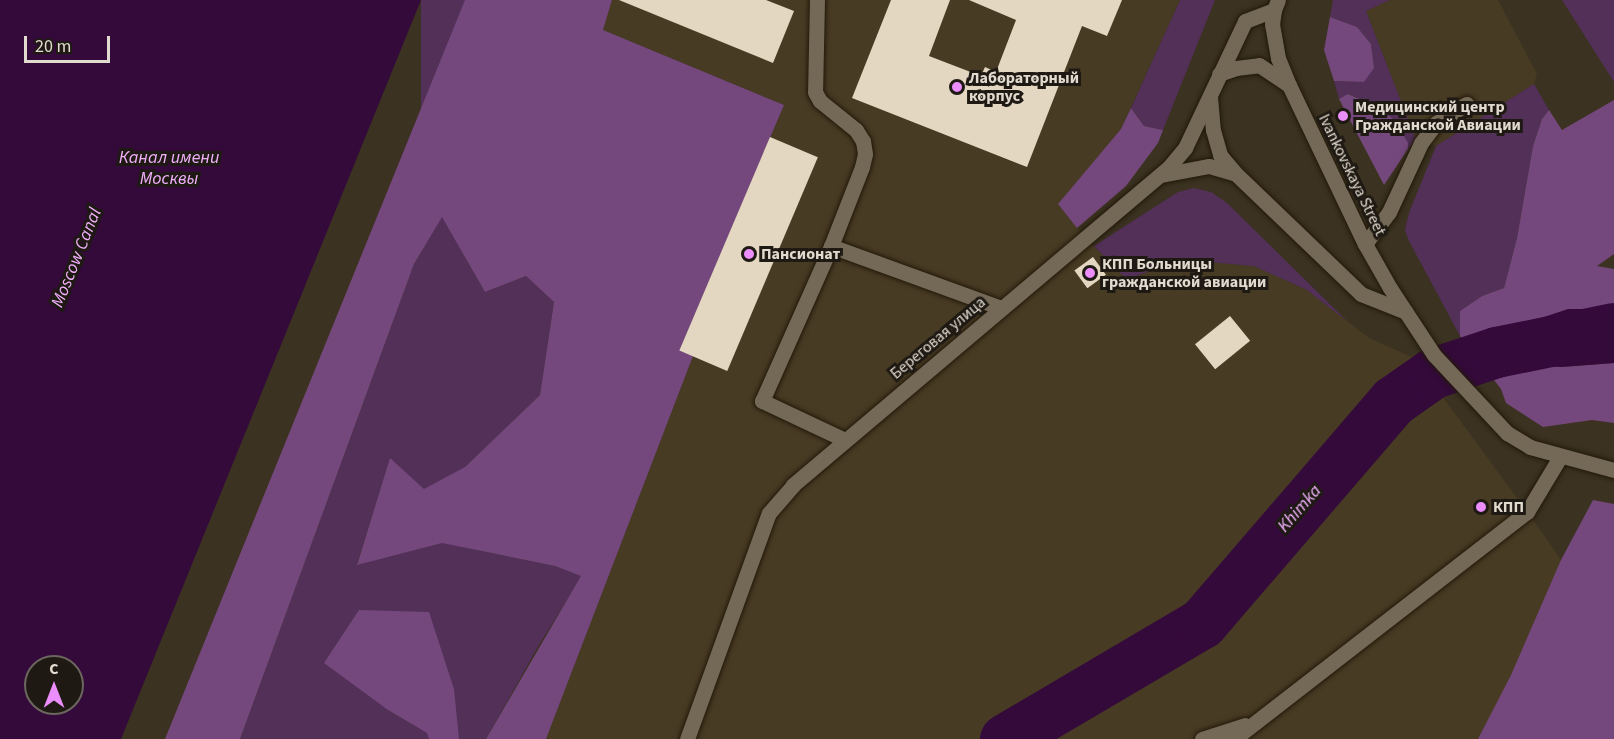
<!DOCTYPE html>
<html>
<head>
<meta charset="utf-8">
<style>
	body { margin:0 }
	#map { position:relative; width:1614px; height:739px; overflow:hidden; background:#3b3221; font-family:"Source Sans 3",sans-serif }
	div>[style] { position:absolute }
	.built>* { inset:0; background:#483b24 }
	.green>* { inset:0; background:#523058; transform-origin:0 0 }
	.forest>* { inset:0; background:#74487c }
	.water>* { inset:0; background:#340a3b }
	.river>* { height:51px; margin:-25.5px; padding:0 25.5px; transform-origin:25.5px; border-radius:25.5px; background:#340a3b }
	.building>* { inset:0; background:#e3d7c2; transform-origin:0 0 }
	.roads { filter:drop-shadow(0 0 2px #221909) drop-shadow(0 0 2px #221909) }
	.minor>* { height:15px; margin:-7.5px; padding:0 7.5px; transform-origin:7.5px; border-radius:7.5px; background:#746957 }
	.dots>* { width:16px; height:16px; translate:-50% -50%; box-sizing:border-box; border:3px solid #1e1a13; border-radius:50% }
	span { translate:-50% -50%; white-space:nowrap; text-align:center; line-height:1.15; -webkit-text-stroke:6px #1e1a13; paint-order:stroke }
	.poi-label { font-size:16px; color:#e0dacf; font-weight:700 }
	.left { translate:0 -50%; text-align:left }
	.street-label { font-size:16px; color:#e0dacf }
	.water-label { font-size:18px; color:#f2b0fd; font-style:italic }
	.north { position:absolute; left:24px; top:655px; width:60px; height:60px; box-sizing:border-box; background:#1e1a13; border:2px solid #6c675e; border-radius:50%; rotate:0deg; font-size:16px; font-weight:700; line-height:24px; text-align:center; color:#e0dacf }
	.north::after { content:''; display:block; margin:auto; width:21px; height:27px; background:#eb8dfb; clip-path:polygon(50% 0,100% 100%,50% 72%,0 100%) }
	.scale { position:absolute; left:24px; top:36px; width:86px; height:27px; box-sizing:border-box; border:3px solid #e0dacf; border-top:0; padding-left:8px; font-size:18px; line-height:21px; white-space:nowrap; color:#e0dacf; -webkit-text-stroke:4px #1e1a13; paint-order:stroke }
</style>
</head>
<body>
<div id="map">
	<div class="built">
		<div style="clip-path:polygon(612px 0,1180px 0,1121px 129px,1058px 204px,1085px 237px,1126px 279px,1167px 266px,1208px 262px,1254px 266px,1307px 290px,1369px 338px,1414px 358px,1534px 521px,1561px 560px,1584px 607px,1527px 739px,546px 739px,693px 356px,680px 351px,784px 105px,603px 30px)"></div>
		<div style="clip-path:polygon(1390px 0,1498px 0,1537px 74px,1534px 84px,1436px 146px,1416px 140px,1366px 11px)"></div>
	</div>
	<div class="green">
		<div style="left:421px;top:0;width:44px;height:798px"></div>
		<div style="clip-path:polygon(1180px 0,1215px 0,1163px 130px,1144px 126px,1131px 108px)"></div>
		<div style="clip-path:polygon(1333px 0,1390px 0,1366px 11px,1416px 140px,1408px 149px,1403px 134px,1395px 121px,1372px 111px,1364px 101px,1349px 94px,1339px 99px,1334px 81px,1363px 82px,1374px 68px,1371px 44px,1357px 27px,1330px 17px)"></div>
		<div style="clip-path:polygon(1562px 0,1614px 0,1614px 82px)"></div>
		<div style="clip-path:polygon(1534px 84px,1549px 110px,1542px 119px,1533px 146px,1517px 238px,1504px 288px,1482px 296px,1460px 311px,1460px 336px,1409px 241px,1405px 230px,1409px 213px,1436px 146px)"></div>
		<div style="clip-path:polygon(1194px 188px,1211px 192px,1227px 203px,1348px 322px,1307px 290px,1254px 266px,1208px 262px,1167px 266px,1126px 279px,1094px 246px,1178px 192px)"></div>
		<div style="clip-path:polygon(442px 217px,485px 292px,526px 276px,554px 302px,540px 395px,465px 467px,424px 490px,390px 459px,357px 564px,442px 543px,555px 566px,582px 576px,539px 645px,486px 739px,459px 739px,454px 689px,388px 710px,427px 733px,429px 739px,240px 739px,414px 264px)"></div>
	</div>
	<div class="forest">
		<div style="clip-path:polygon(465px 0,612px 0,603px 30px,784px 105px,680px 350px,693px 356px,546px 739px,486px 739px,581px 576px,555px 566px,442px 543px,357px 565px,390px 458px,424px 489px,465px 467px,540px 395px,554px 302px,526px 276px,485px 292px,442px 217px,414px 264px,240px 739px,165px 739px)"></div>
		<div style="clip-path:polygon(1330px 17px,1357px 27px,1371px 44px,1374px 68px,1364px 82px,1334px 81px,1324px 50px)"></div>
		<div style="clip-path:polygon(1348px 94px,1364px 101px,1372px 111px,1386px 113px,1395px 121px,1408px 143px,1408px 149px,1384px 185px,1339px 99px)"></div>
		<div style="clip-path:polygon(1614px 100px,1614px 254px,1597px 266px,1614px 269px,1614px 309px,1568px 309px,1561px 367px,1614px 363px,1614px 423px,1592px 420px,1543px 427px,1506px 403px,1501px 389px,1460px 336px,1460px 311px,1482px 296px,1504px 288px,1517px 238px,1533px 146px,1542px 119px,1549px 110px,1562px 130px)"></div>
		<div style="clip-path:polygon(1131px 108px,1144px 126px,1163px 130px,1158px 143px,1126px 186px,1077px 228px,1058px 204px,1121px 129px)"></div>
		<div style="clip-path:polygon(1593px 500px,1614px 504px,1614px 739px,1478px 739px,1511px 675px,1561px 560px)"></div>
		<div style="clip-path:polygon(359px 610px,429px 612px,454px 689px,459px 739px,429px 739px,427px 733px,388px 710px,324px 663px)"></div>
	</div>
	<div class="water">
		<div style="clip-path:polygon(evenodd,0 0,421px 0,121px 739px,0 739px,0 0,36px 667px,72px 667px,72px 703px,36px 703px,36px 667px)"></div>
		<div style="clip-path:polygon(1568px 309px,1614px 309px,1614px 363px,1561px 367px,1504px 365px,1490px 340px,1505px 330px)"></div>
	</div>
	<div class="river">
		<div style="left:1005px;top:739px;width:229px;rotate:-30.5deg"></div>
		<div style="left:1202px;top:623px;width:293px;rotate:-49.3deg"></div>
		<div style="left:1393px;top:401px;width:49px;rotate:-35deg"></div>
		<div style="left:1433px;top:373px;width:66px;rotate:-18.4deg"></div>
		<div style="left:1496px;top:352px;width:120px;rotate:-11.5deg"></div>
	</div>
	<div class="building">
		<div style="clip-path:polygon(619px 0,766px 0,794px 11px,773px 63px)"></div>
		<div style="clip-path:polygon(891px 0,950px 0,929px 56px,981px 76px,985px 67px,996px 72px,1016px 20px,969px 0,1122px 0,1107px 36px,1082px 26px,1027px 167px,852px 98px)"></div>
		<div style="left:770px;top:137px;width:52px;height:232px;rotate:23deg"></div>
		<div style="left:1093px;top:257px;width:22px;height:23px;rotate:54deg"></div>
		<div style="left:1230px;top:316px;width:32px;height:45px;rotate:51deg"></div>
	</div>
	<div class="roads">
		<div class="minor">
			<div style="left:817px;top:0;width:92px;rotate:91.2deg"></div>
			<div style="left:815px;top:92px;width:10px;rotate:61deg"></div>
			<div style="left:820px;top:101px;width:46px;rotate:38.9deg"></div>
			<div style="left:856px;top:130px;width:13px;rotate:58deg"></div>
			<div style="left:863px;top:141px;width:13px;rotate:81deg"></div>
			<div style="left:865px;top:154px;width:13px;rotate:103deg"></div>
			<div style="left:862px;top:167px;width:85px;rotate:111.4deg"></div>
			<div style="left:1278px;top:0;width:11px;rotate:112deg"></div>
			<div style="left:1274px;top:10px;width:14px;rotate:98deg"></div>
			<div style="left:1272px;top:24px;width:35px;rotate:80deg"></div>
			<div style="left:1278px;top:58px;width:29px;rotate:68deg"></div>
			<div style="left:1289px;top:85px;width:176px;rotate:64.5deg"></div>
			<div style="left:1365px;top:244px;width:51px;rotate:60.4deg"></div>
			<div style="left:1390px;top:288px;width:80px;rotate:56.7deg"></div>
			<div style="left:1434px;top:355px;width:107px;rotate:46.9deg"></div>
			<div style="left:1507px;top:433px;width:27px;rotate:31deg"></div>
			<div style="left:1530px;top:447px;width:87px;rotate:15.3deg"></div>
			<div style="left:1219px;top:74px;width:18px;rotate:-19deg"></div>
			<div style="left:1236px;top:68px;width:23px;rotate:-7deg"></div>
			<div style="left:1259px;top:65px;width:36px;rotate:34deg"></div>
			<div style="left:1210px;top:97px;width:33px;rotate:85deg"></div>
			<div style="left:1213px;top:130px;width:26px;rotate:74deg"></div>
			<div style="left:1220px;top:155px;width:25px;rotate:50deg"></div>
			<div style="left:1236px;top:174px;width:173px;rotate:43.8deg"></div>
			<div style="left:1361px;top:294px;width:48px;rotate:21.8deg"></div>
			<div style="left:1161px;top:175px;width:49px;rotate:-10.6deg"></div>
			<div style="left:1209px;top:166px;width:26px;rotate:16deg"></div>
			<div style="left:1365px;top:244px;width:40px;rotate:-53deg"></div>
			<div style="left:1389px;top:212px;width:76px;rotate:-65.1deg"></div>
			<div style="left:1421px;top:143px;width:25px;rotate:-53deg"></div>
			<div style="left:1436px;top:123px;width:36px;rotate:-32deg"></div>
			<div style="left:845px;top:440px;width:92px;rotate:-154.8deg"></div>
			<div style="left:762px;top:401px;width:170px;rotate:-66deg"></div>
			<div style="left:831px;top:246px;width:181px;rotate:20deg"></div>
			<div style="left:687px;top:739px;width:240px;rotate:-70.1deg"></div>
			<div style="left:769px;top:513px;width:37px;rotate:-49deg"></div>
			<div style="left:793px;top:485px;width:492px;rotate:-40.2deg"></div>
			<div style="left:1169px;top:167px;width:25px;rotate:-50deg"></div>
			<div style="left:1185px;top:148px;width:140px;rotate:-64.7deg"></div>
			<div style="left:1245px;top:21px;width:31px;rotate:-21deg"></div>
			<div style="left:1202px;top:739px;width:45px;rotate:-18deg"></div>
			<div style="left:1234px;top:739px;width:371px;rotate:-37.8deg"></div>
			<div style="left:1527px;top:512px;width:64px;rotate:-59deg"></div>
		</div>
	</div>
	<div class="dots">
		<div style="left:957px;top:87px;background:#eb8dfb"></div>
		<div style="left:1343px;top:116px;background:#eb8dfb"></div>
		<div style="left:749px;top:254px;background:#eb8dfb"></div>
		<div style="left:1090px;top:273px;background:#eb8dfb"></div>
		<div style="left:1481px;top:507px;background:#eb8dfb"></div>
	</div>
	<div class="poi-label">
		<span class="left" style="left:969px;top:87px">Лабораторный<br>корпус</span>
		<span class="left" style="left:1355px;top:116px">Медицинский центр<br>Гражданской Авиации</span>
		<span class="left" style="left:761px;top:254px">Пансионат</span>
		<span class="left" style="left:1102px;top:273px">КПП Больницы<br>гражданской авиации</span>
		<span class="left" style="left:1493px;top:507px">КПП</span>
	</div>
	<div class="street-label">
		<span style="left:1352px;top:175px;rotate:64deg">Ivankovskaya Street</span>
		<span style="left:938px;top:338px;rotate:-40deg">Береговая улица</span>
	</div>
	<div class="water-label">
		<span style="left:169px;top:169px">Канал имени<br>Москвы</span>
		<span style="left:77px;top:258px;rotate:-68deg">Moscow Canal</span>
		<span style="left:1300px;top:509px;rotate:-49deg">Khimka</span>
	</div>
	<div class="north">С</div>
	<div class="scale">20 m</div>
</div>
</body>
</html>
